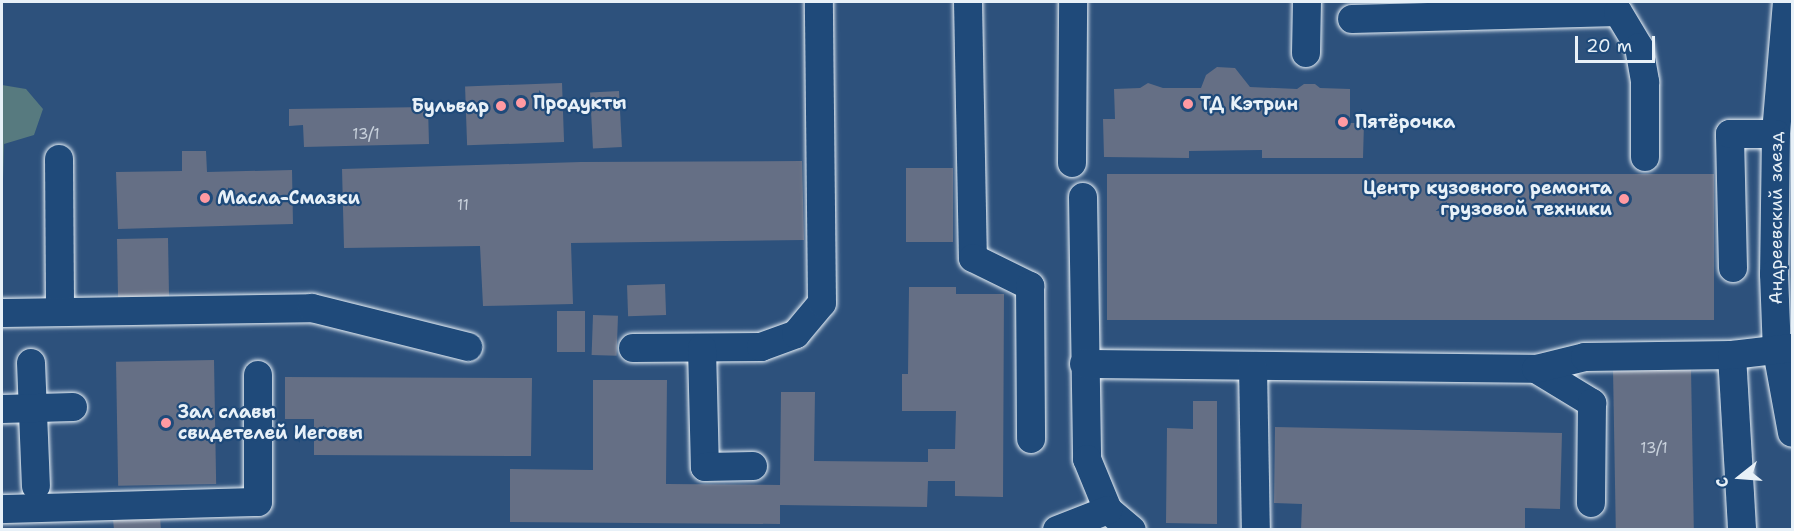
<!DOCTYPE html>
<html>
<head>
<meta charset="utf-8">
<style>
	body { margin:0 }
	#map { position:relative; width:1794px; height:531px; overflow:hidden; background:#2d517c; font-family:"Shantell Sans",sans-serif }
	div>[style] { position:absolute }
	.green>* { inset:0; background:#577a7f }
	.building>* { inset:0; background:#656f85; transform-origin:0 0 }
	.roads { filter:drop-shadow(0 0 2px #e8f1f8) drop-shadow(0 0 2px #e8f1f8) }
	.minor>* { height:28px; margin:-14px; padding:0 14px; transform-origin:14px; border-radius:14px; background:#1f4a7a }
	.dots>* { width:16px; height:16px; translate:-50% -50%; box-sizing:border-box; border:3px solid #1f4a7a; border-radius:50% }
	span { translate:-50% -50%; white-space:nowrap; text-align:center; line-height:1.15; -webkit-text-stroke:4.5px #1f4a7a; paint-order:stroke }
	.number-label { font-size:15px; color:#c7d0db }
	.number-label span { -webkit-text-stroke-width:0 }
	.poi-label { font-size:18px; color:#e8f1f8; font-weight:700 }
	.left { translate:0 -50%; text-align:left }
	.right { translate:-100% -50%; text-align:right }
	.street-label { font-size:18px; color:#e8f1f8 }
	.frame { position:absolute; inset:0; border:3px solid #e8f1f8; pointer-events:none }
	.north { position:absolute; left:1710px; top:447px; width:60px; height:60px; -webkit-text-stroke:4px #1f4a7a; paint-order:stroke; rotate:253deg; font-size:16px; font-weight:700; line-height:24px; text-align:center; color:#e8f1f8 }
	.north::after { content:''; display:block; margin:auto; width:21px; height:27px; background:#e8f1f8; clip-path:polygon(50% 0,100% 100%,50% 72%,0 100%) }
	.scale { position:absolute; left:1575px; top:36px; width:80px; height:27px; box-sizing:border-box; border:3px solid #e8f1f8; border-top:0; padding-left:8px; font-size:18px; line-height:21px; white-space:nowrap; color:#e8f1f8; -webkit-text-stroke:4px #1f4a7a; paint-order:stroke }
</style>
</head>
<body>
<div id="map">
	<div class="green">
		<div style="clip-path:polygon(2px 85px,26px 89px,43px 109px,34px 135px,4px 144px,2px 216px)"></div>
	</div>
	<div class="building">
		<div style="clip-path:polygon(1217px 67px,1235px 68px,1250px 87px,1297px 89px,1304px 84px,1315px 84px,1320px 88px,1350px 89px,1350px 123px,1364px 123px,1363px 158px,1262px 158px,1262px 150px,1189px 151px,1189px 158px,1104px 157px,1103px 119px,1115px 119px,1114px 89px,1140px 88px,1148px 83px,1163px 88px,1201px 88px,1206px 75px)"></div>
		<div style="left:562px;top:83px;width:59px;height:97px;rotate:88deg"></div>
		<div style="left:619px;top:91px;width:56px;height:29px;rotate:87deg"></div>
		<div style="clip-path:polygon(428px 107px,429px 144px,304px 147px,303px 125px,289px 126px,289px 109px)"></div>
		<div style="clip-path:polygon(182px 151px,206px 151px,207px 172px,292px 170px,293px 224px,118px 229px,116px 172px,182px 171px)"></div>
		<div style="clip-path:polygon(802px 161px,804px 240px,571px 243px,573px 304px,483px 306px,480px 246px,344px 248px,342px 169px,581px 162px)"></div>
		<div style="left:906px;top:168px;width:47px;height:74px"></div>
		<div style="left:1107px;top:174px;width:607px;height:146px"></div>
		<div style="left:168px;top:238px;width:62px;height:51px;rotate:89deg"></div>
		<div style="left:665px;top:284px;width:31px;height:38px;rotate:88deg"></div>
		<div style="clip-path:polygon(909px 287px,956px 287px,956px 294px,1004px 294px,1003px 497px,955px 496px,955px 481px,928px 481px,927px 507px,780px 505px,780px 524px,510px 522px,510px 469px,593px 470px,593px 380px,667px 380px,666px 484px,780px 485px,781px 392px,815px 392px,814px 461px,928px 462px,928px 449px,955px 449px,956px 411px,902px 411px,902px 374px,908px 374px)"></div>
		<div style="left:557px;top:311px;width:28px;height:41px"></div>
		<div style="left:593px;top:315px;width:25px;height:40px;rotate:2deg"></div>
		<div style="left:214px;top:360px;width:124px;height:98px;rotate:89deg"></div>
		<div style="left:1691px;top:368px;width:162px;height:78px;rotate:89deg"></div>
		<div style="clip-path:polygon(285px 377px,532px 378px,531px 456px,314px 455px,314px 419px,285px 419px)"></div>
		<div style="clip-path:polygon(1193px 401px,1217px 401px,1217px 524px,1166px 523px,1167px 428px,1193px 429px)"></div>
		<div style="clip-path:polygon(1275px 427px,1562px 433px,1560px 509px,1525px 508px,1525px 530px,1301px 530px,1302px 504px,1274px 503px)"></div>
		<div style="clip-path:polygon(160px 517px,161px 530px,114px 530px,113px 519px)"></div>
	</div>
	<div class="roads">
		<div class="minor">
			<div style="left:968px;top:2px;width:256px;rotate:88.9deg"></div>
			<div style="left:973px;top:258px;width:64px;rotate:26.2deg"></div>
			<div style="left:1030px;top:286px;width:153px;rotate:89.6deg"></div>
			<div style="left:1787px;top:2px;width:132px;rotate:94.8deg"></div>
			<div style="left:1776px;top:134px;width:140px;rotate:90.8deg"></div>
			<div style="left:1774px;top:274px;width:77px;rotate:87.8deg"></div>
			<div style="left:1777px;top:351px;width:83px;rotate:79.6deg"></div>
			<div style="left:1352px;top:19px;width:266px;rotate:-1.5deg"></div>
			<div style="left:1618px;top:12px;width:41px;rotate:59deg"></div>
			<div style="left:1639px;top:47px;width:36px;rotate:80deg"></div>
			<div style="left:1645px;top:82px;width:75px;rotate:90deg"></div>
			<div style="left:1306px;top:53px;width:51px;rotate:-88.9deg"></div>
			<div style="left:59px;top:159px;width:151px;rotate:89.6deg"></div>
			<div style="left:1072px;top:163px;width:161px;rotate:-89.6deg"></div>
			<div style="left:1083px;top:197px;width:262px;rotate:89.1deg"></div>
			<div style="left:1087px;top:459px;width:55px;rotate:67.6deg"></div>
			<div style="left:1108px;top:510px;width:31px;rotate:40deg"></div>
			<div style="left:1733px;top:268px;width:134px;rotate:-91.3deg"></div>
			<div style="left:1730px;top:134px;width:46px"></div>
			<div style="left:2px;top:313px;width:310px;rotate:-0.9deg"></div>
			<div style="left:312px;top:308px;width:161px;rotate:14deg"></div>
			<div style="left:633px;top:348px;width:128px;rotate:-0.4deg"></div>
			<div style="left:761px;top:347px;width:37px;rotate:-20deg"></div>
			<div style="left:796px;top:334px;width:40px;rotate:-50deg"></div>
			<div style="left:822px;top:303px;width:301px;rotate:-90.6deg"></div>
			<div style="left:702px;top:348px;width:119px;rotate:88.6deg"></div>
			<div style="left:705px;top:467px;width:48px;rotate:-1.2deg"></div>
			<div style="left:1732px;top:355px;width:175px;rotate:86.7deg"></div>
			<div style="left:31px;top:363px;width:123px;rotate:87.7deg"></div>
			<div style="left:1084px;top:364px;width:452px;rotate:0.6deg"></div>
			<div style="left:1536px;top:369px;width:66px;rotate:31.3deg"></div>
			<div style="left:1592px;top:403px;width:100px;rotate:90.6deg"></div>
			<div style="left:1253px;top:366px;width:164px;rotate:89deg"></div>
			<div style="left:1536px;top:369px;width:50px;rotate:-13.8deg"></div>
			<div style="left:1585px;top:357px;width:147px;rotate:-0.8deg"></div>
			<div style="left:1732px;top:355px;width:60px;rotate:-6.7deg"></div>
			<div style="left:2px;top:409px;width:71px;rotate:-1.6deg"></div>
			<div style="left:2px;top:509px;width:256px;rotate:-1.6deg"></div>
			<div style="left:258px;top:502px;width:127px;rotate:-90deg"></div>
			<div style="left:1057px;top:530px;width:55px;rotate:-21.4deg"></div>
		</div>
	</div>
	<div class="dots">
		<div style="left:521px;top:103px;background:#ff9aa2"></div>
		<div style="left:1188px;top:104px;background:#ff9aa2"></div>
		<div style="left:501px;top:106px;background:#ff9aa2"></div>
		<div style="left:1343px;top:122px;background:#ff9aa2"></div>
		<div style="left:205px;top:198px;background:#ff9aa2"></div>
		<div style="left:1624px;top:199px;background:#ff9aa2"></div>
		<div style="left:166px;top:423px;background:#ff9aa2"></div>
	</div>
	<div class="number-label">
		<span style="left:366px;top:135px">13/1</span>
		<span style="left:463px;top:206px">11</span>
		<span style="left:1654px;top:449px">13/1</span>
	</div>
	<div class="poi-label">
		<span class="left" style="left:533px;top:103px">Продукты</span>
		<span class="left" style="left:1200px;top:104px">ТД Кэтрин</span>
		<span class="right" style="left:489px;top:106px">Бульвар</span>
		<span class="left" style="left:1355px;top:122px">Пятёрочка</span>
		<span class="right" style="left:1612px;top:199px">Центр кузовного ремонта<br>грузовой техники</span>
		<span class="left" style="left:217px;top:198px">Масла-Смазки</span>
		<span class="left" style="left:178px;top:423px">Зал славы<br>свидетелей Иеговы</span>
	</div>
	<div class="street-label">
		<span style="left:1776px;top:218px;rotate:-90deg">Андреевский заезд</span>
	</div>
	<div class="frame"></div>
	<div class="north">С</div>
	<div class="scale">20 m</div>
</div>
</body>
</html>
